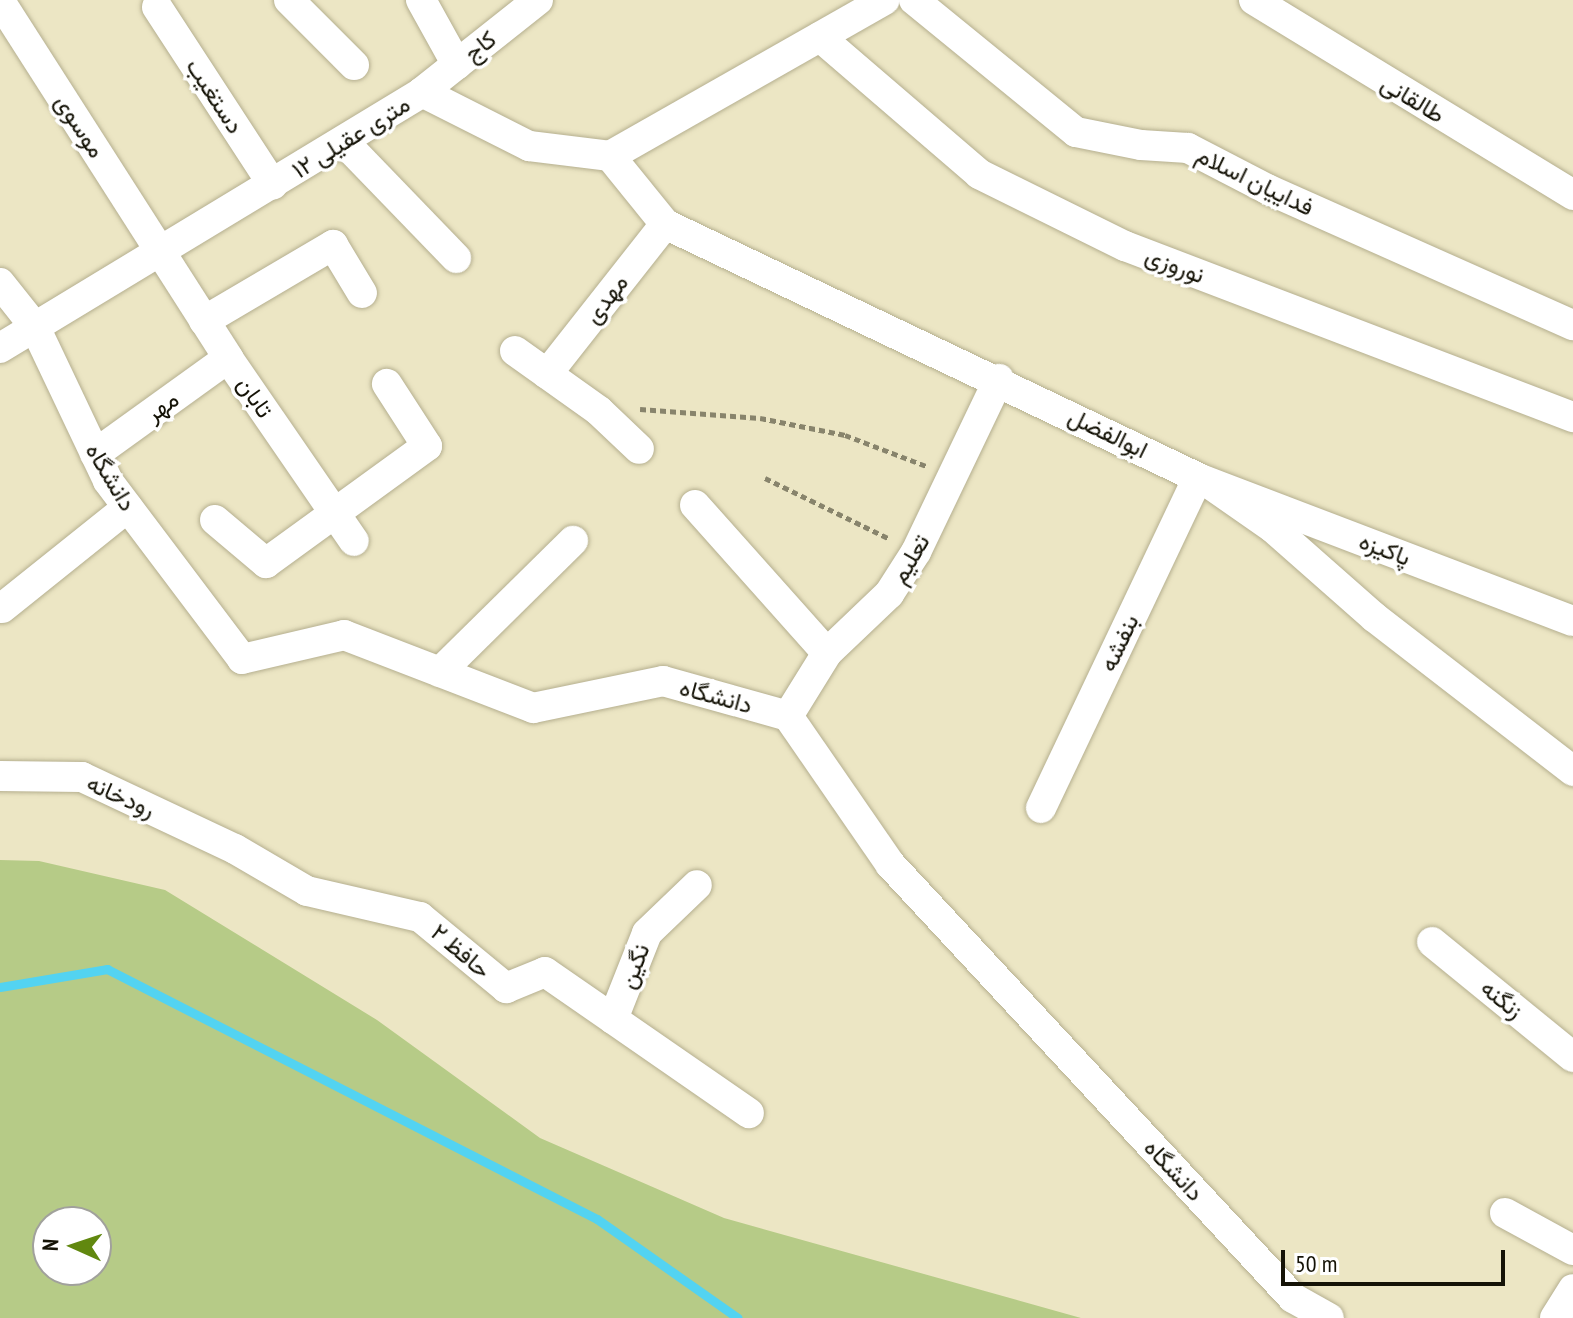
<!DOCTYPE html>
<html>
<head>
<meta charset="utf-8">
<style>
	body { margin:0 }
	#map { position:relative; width:1573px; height:1318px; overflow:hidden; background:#ece6c4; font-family:"PT Sans Narrow",Vazirmatn,sans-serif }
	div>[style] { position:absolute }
	.green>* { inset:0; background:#b6cb87 }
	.stream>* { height:9px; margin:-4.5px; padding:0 4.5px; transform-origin:4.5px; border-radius:4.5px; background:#53d3f1 }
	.path>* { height:5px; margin-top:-2.5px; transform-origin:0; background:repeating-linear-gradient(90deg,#88846c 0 6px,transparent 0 10px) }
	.roads { filter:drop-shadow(0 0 2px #b5af8f) drop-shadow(0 0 2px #b5af8f) }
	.minor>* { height:30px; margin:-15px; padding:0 15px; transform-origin:15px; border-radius:15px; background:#fff }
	span { translate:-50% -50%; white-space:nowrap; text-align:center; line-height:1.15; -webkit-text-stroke:7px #fff; paint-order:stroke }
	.street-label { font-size:24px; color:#151307 }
	.north { position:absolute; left:32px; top:1206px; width:80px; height:80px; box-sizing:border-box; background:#fff; border:2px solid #a1a19c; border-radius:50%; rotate:273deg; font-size:22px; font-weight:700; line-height:32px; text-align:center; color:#151307 }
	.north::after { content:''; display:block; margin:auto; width:28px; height:36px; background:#61880f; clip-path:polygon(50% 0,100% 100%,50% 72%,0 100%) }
	.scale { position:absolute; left:1281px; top:1250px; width:224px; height:36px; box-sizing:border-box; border:4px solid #151307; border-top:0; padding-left:10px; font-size:24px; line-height:28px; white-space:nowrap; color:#151307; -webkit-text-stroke:6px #fff; paint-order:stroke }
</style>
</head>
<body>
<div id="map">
	<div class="green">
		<div style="clip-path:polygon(evenodd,0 860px,39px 861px,165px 890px,377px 1020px,540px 1138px,724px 1218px,1081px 1318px,0 1318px,0 860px,48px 1222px,96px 1222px,96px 1270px,48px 1270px,48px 1222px)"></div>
	</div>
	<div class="stream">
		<div style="left:0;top:987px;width:109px;rotate:-9.5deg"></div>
		<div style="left:107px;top:969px;width:550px;rotate:27.03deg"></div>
		<div style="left:597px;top:1219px;width:172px;rotate:35.1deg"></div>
	</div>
	<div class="path">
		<div style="left:640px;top:409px;width:120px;rotate:4.3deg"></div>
		<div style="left:760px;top:418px;width:87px;rotate:11.3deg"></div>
		<div style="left:845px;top:435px;width:87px;rotate:20.9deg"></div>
		<div style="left:765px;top:478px;width:139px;rotate:26deg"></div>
	</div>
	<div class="roads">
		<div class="minor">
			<div style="left:289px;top:0;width:92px;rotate:45deg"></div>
			<div style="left:421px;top:0;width:74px;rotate:61deg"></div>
			<div style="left:914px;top:0;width:209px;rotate:39.2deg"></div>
			<div style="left:1076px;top:132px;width:66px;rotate:11.3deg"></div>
			<div style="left:1141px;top:145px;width:47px;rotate:3.7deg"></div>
			<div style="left:1188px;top:148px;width:89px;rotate:27.4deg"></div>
			<div style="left:1267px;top:189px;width:335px;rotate:24deg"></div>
			<div style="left:1254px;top:0;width:374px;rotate:31.4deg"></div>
			<div style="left:0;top:1px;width:424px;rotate:57.4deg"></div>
			<div style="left:228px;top:358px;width:222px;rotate:55.5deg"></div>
			<div style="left:157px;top:7px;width:212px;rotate:56.9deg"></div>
			<div style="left:820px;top:37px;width:210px;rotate:40.7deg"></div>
			<div style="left:979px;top:174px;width:163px;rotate:26.3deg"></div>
			<div style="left:1125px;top:246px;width:480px;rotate:20.9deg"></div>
			<div style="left:422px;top:92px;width:148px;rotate:-38.4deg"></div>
			<div style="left:345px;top:143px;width:160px;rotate:46deg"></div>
			<div style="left:610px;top:156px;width:87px;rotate:51deg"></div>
			<div style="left:665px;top:224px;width:600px;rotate:25.46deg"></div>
			<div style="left:1207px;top:482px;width:80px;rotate:34.9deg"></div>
			<div style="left:1273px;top:528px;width:135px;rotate:41.4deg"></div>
			<div style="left:1374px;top:617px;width:252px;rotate:37.7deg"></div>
			<div style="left:0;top:283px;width:56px;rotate:51.5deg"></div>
			<div style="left:35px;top:327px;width:170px;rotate:64.6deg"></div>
			<div style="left:108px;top:481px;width:223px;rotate:53deg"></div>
			<div style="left:242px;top:659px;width:105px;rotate:-13.2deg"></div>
			<div style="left:344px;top:635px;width:203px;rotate:21.1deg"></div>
			<div style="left:533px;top:708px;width:133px;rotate:-11.7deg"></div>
			<div style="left:663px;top:681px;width:130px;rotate:15.6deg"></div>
			<div style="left:788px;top:716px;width:180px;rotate:55.4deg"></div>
			<div style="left:890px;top:864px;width:592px;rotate:47.12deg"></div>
			<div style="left:1293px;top:1298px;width:41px;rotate:29.1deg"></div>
			<div style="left:204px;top:321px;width:150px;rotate:-30.5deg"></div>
			<div style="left:333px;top:245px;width:56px;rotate:58.9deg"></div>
			<div style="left:0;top:348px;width:494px;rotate:-31.2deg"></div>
			<div style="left:422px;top:92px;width:120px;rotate:26.8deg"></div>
			<div style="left:529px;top:146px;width:82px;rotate:7deg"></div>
			<div style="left:610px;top:156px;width:316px;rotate:-29.6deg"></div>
			<div style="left:515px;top:351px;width:103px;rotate:35.5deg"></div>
			<div style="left:599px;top:411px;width:55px;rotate:43.5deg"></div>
			<div style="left:547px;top:374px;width:191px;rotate:-51.8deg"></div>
			<div style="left:95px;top:454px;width:164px;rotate:-35.8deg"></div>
			<div style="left:695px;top:505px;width:198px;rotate:48.3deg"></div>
			<div style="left:215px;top:520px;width:67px;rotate:40.1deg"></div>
			<div style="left:266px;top:563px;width:199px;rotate:-36deg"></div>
			<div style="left:427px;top:446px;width:74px;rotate:-122.8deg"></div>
			<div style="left:2px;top:608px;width:161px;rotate:-38.7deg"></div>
			<div style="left:440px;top:672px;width:187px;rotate:-44.6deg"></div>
			<div style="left:788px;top:716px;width:74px;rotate:-58.2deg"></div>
			<div style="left:827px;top:653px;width:86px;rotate:-43.6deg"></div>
			<div style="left:889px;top:594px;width:50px;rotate:-57.3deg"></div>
			<div style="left:916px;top:552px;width:192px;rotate:-64.4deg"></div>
			<div style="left:0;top:776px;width:82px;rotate:0.7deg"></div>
			<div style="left:82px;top:777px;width:169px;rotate:25.2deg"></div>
			<div style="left:235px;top:849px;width:83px;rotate:30.3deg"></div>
			<div style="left:307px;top:891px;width:116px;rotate:13deg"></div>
			<div style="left:420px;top:917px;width:112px;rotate:39.5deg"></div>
			<div style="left:506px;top:988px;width:42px;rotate:-22.3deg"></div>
			<div style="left:545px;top:972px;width:248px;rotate:34.7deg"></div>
			<div style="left:1041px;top:808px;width:365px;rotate:-64.6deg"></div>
			<div style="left:1198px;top:478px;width:401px;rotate:20.9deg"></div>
			<div style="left:1432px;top:942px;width:182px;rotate:39.2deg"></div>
			<div style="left:613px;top:1019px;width:92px;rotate:-68.4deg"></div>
			<div style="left:647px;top:933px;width:69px;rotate:-43.8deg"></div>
			<div style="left:1505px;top:1213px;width:77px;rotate:28.6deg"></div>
			<div style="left:1555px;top:1318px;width:34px;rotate:-58deg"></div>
		</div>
	</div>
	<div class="street-label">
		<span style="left:480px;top:46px;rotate:-38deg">کاج</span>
		<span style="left:215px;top:96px;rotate:57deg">دستغیب</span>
		<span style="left:1413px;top:99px;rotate:31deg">طالقانی</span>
		<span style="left:80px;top:126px;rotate:57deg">موسوی</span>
		<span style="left:351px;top:137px;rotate:-32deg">۱۲ متری عقیلی</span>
		<span style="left:1255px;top:181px;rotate:26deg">فداییان اسلام</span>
		<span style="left:1175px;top:265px;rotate:21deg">نوروزی</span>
		<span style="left:606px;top:299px;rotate:-52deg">مهدی</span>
		<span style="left:255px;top:397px;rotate:55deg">تابان</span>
		<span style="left:162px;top:406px;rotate:-36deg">مهر</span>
		<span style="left:1108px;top:433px;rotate:26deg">ابوالفضل</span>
		<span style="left:111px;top:477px;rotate:59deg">دانشگاه</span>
		<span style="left:1385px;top:549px;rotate:21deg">پاکیزه</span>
		<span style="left:910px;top:559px;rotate:-60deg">تعلیم</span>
		<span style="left:1119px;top:643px;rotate:-65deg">بنفشه</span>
		<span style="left:716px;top:696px;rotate:15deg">دانشگاه</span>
		<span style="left:121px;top:796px;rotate:24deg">رودخانه</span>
		<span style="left:461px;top:951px;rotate:40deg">حافظ ۲</span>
		<span style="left:634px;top:966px;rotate:-69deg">نگین</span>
		<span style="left:1502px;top:999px;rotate:39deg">زنگنه</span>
		<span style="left:1174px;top:1170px;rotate:47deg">دانشگاه</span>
	</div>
	<div class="north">N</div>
	<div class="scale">50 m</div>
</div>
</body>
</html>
